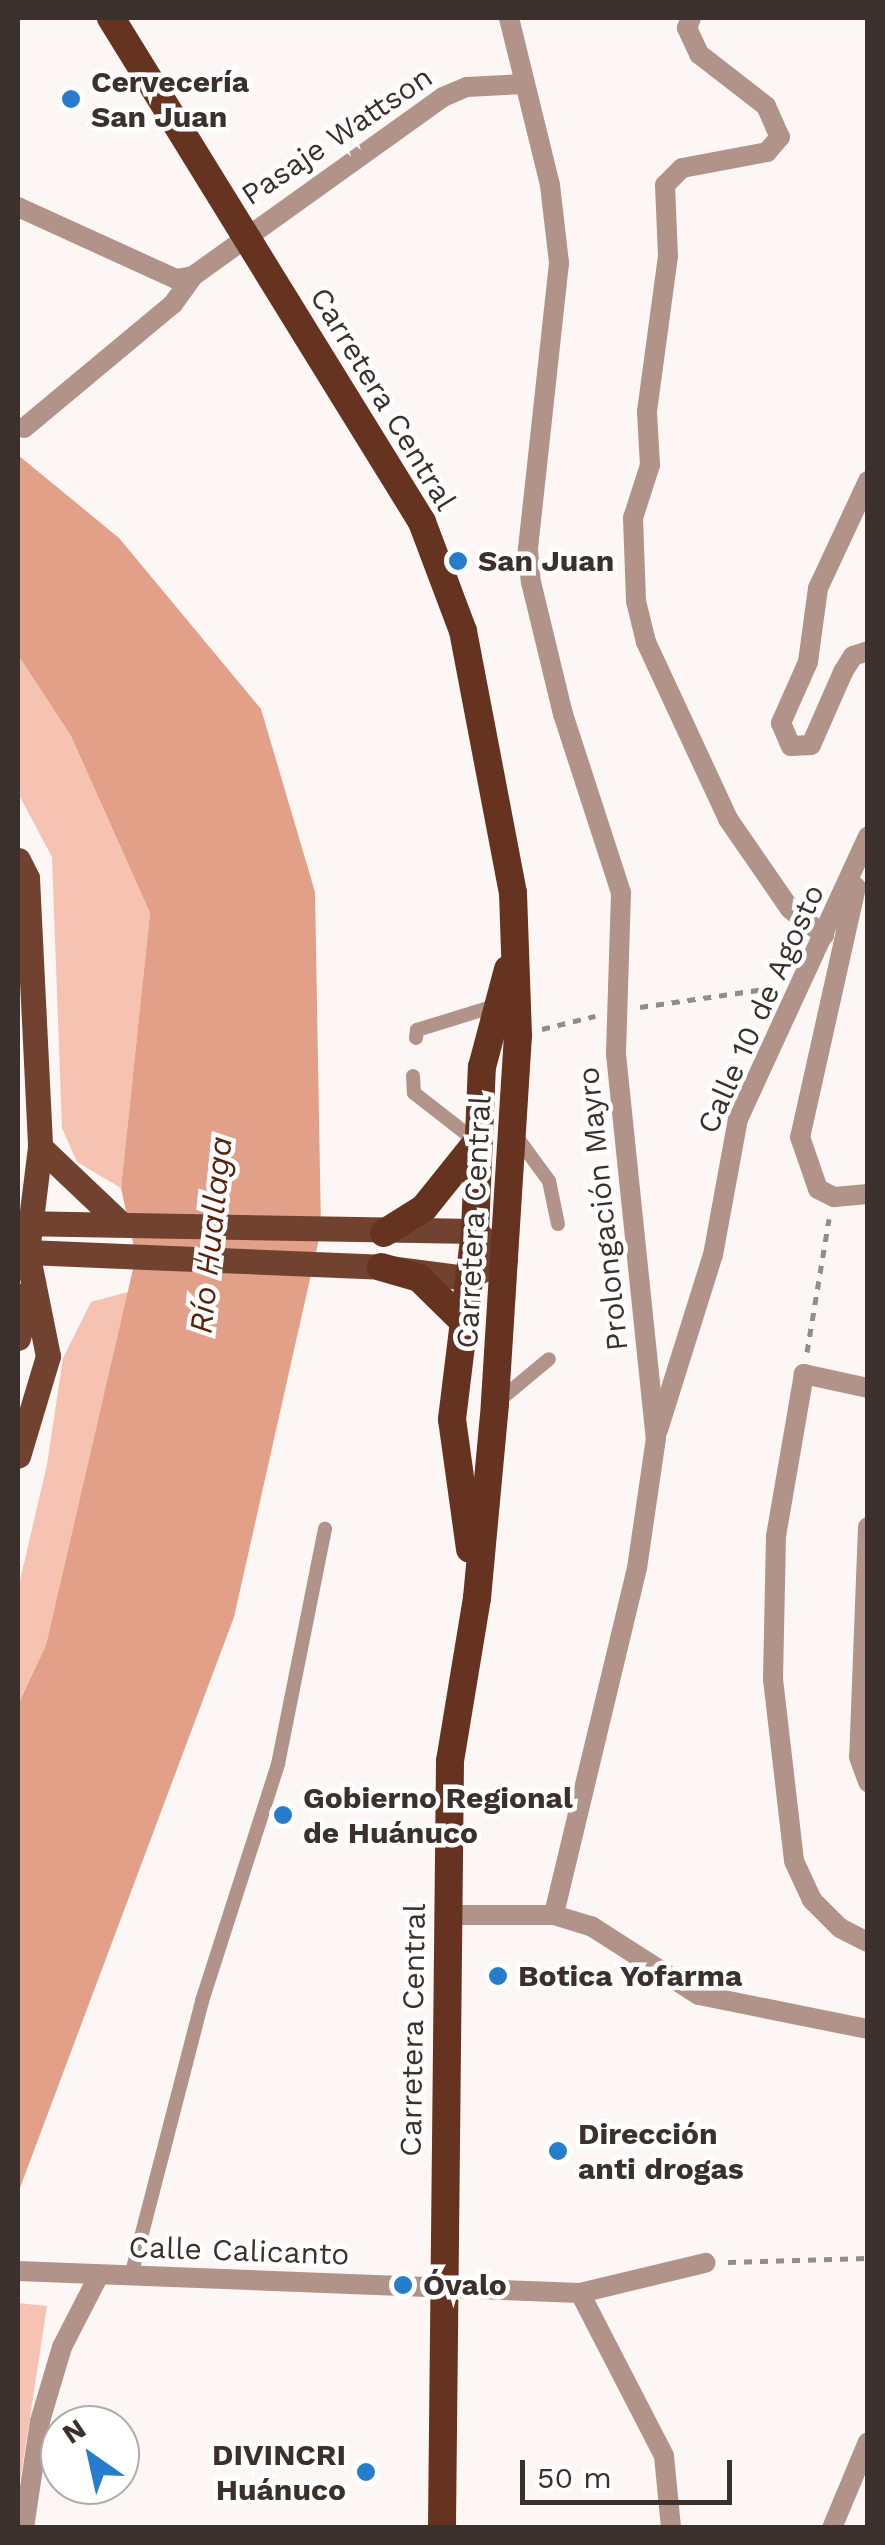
<!DOCTYPE html>
<html>
<head>
<meta charset="utf-8">
<style>
	body { margin:0 }
	#map { position:relative; width:885px; height:2545px; overflow:hidden; background:#fcf6f4; font-family:"Work Sans",sans-serif }
	div>[style] { position:absolute }
	.green>* { inset:0; background:#f6c2b1 }
	.water>* { inset:0; background:#e2a089 }
	.path>* { height:5px; margin-top:-2.5px; transform-origin:0; background:repeating-linear-gradient(90deg,#948c89 0 8px,transparent 0 16px) }
	.service>* { height:14px; margin:-7px; padding:0 7px; transform-origin:7px; border-radius:7px; background:#b19389 }
	.minor>* { height:20px; margin:-10px; padding:0 10px; transform-origin:10px; border-radius:10px; background:#b19389 }
	.primary>* { height:25px; margin:-12.5px; padding:0 12.5px; transform-origin:12.5px; border-radius:12.5px; background:#724230 }
	.trunk>* { height:28px; margin:-14px; padding:0 14px; transform-origin:14px; border-radius:14px; background:#663320 }
	.dots>* { width:28px; height:28px; translate:-50% -50%; box-sizing:border-box; border:5px solid #fff; border-radius:50% }
	span { translate:-50% -50%; white-space:nowrap; text-align:center; line-height:1.15; -webkit-text-stroke:9px #fff; paint-order:stroke }
	.poi-label { font-size:30px; color:#3b302c; font-weight:700 }
	.left { translate:0 -50%; text-align:left }
	.right { translate:-100% -50%; text-align:right }
	.street-label { font-size:30px; color:#3b302c }
	.water-label { font-size:32px; color:#5a2008; font-style:italic }
	.frame { position:absolute; inset:0; border:20px solid #3b302c; pointer-events:none }
	.north { position:absolute; left:40px; top:2405px; width:100px; height:100px; box-sizing:border-box; background:#fff; border:2px solid #b1acab; border-radius:50%; rotate:326deg; font-size:28px; font-weight:700; line-height:40px; text-align:center; color:#3b302c }
	.north::after { content:''; display:block; margin:auto; width:35px; height:45px; background:#267dcb; clip-path:polygon(50% 0,100% 100%,50% 72%,0 100%) }
	.scale { position:absolute; left:520px; top:2460px; width:212px; height:45px; box-sizing:border-box; border:5px solid #3b302c; border-top:0; padding-left:12px; font-size:30px; line-height:35px; white-space:nowrap; color:#3b302c; -webkit-text-stroke:8px #fff; paint-order:stroke }
</style>
</head>
<body>
<div id="map">
	<div class="green">
		<div style="clip-path:polygon(18px 655px,71px 736px,150px 913px,121px 1188px,77px 1162px,62px 1128px,52px 857px,18px 793px)"></div>
		<div style="clip-path:polygon(128px 1292px,46px 1645px,18px 1705px,18px 1589px,47px 1465px,63px 1358px,91px 1302px)"></div>
		<div style="clip-path:polygon(18px 2303px,47px 2306px,18px 2495px)"></div>
	</div>
	<div class="water">
		<div style="clip-path:polygon(18px 455px,119px 538px,261px 709px,315px 892px,321px 1230px,234px 1617px,18px 2193px,18px 1705px,46px 1645px,136px 1256px,121px 1188px,150px 913px,71px 736px,18px 655px)"></div>
	</div>
	<div class="path">
		<div style="left:640px;top:1007px;width:133px;rotate:-8.2deg"></div>
		<div style="left:542px;top:1029px;width:55px;rotate:-13.8deg"></div>
		<div style="left:807px;top:1352px;width:135px;rotate:-80.6deg"></div>
		<div style="left:728px;top:2262px;width:140px;rotate:-1.6deg"></div>
	</div>
	<div class="service">
		<div style="left:416px;top:1038px;width:8px;rotate:-83deg"></div>
		<div style="left:417px;top:1030px;width:85px;rotate:-17.2deg"></div>
		<div style="left:413px;top:1076px;width:17px;rotate:87deg"></div>
		<div style="left:414px;top:1093px;width:80px;rotate:37.9deg"></div>
		<div style="left:516px;top:1136px;width:56px;rotate:53.7deg"></div>
		<div style="left:549px;top:1181px;width:44px;rotate:78.2deg"></div>
		<div style="left:495px;top:1404px;width:70px;rotate:-39.8deg"></div>
		<div style="left:131px;top:2276px;width:284px;rotate:-75.5deg"></div>
		<div style="left:202px;top:2001px;width:249px;rotate:-72.2deg"></div>
		<div style="left:278px;top:1764px;width:240px;rotate:-78.7deg"></div>
	</div>
	<div class="minor">
		<div style="left:509px;top:18px;width:172px;rotate:76.2deg"></div>
		<div style="left:550px;top:185px;width:79px;rotate:83.4deg"></div>
		<div style="left:559px;top:263px;width:289px;rotate:96.2deg"></div>
		<div style="left:528px;top:550px;width:32px;rotate:85deg"></div>
		<div style="left:531px;top:582px;width:136px;rotate:76.4deg"></div>
		<div style="left:563px;top:714px;width:188px;rotate:72deg"></div>
		<div style="left:621px;top:893px;width:161px;rotate:91.8deg"></div>
		<div style="left:616px;top:1054px;width:386px;rotate:84.1deg"></div>
		<div style="left:656px;top:1438px;width:131px;rotate:98.3deg"></div>
		<div style="left:637px;top:1568px;width:357px;rotate:103.5deg"></div>
		<div style="left:691px;top:18px;width:11px;rotate:112deg"></div>
		<div style="left:687px;top:28px;width:29px;rotate:65deg"></div>
		<div style="left:699px;top:54px;width:85px;rotate:37.8deg"></div>
		<div style="left:766px;top:106px;width:34px;rotate:66deg"></div>
		<div style="left:780px;top:137px;width:20px;rotate:131deg"></div>
		<div style="left:767px;top:152px;width:86px;rotate:169.3deg"></div>
		<div style="left:682px;top:168px;width:24px;rotate:135deg"></div>
		<div style="left:665px;top:185px;width:71px;rotate:87.6deg"></div>
		<div style="left:668px;top:256px;width:157px;rotate:97.7deg"></div>
		<div style="left:647px;top:412px;width:53px;rotate:86.8deg"></div>
		<div style="left:650px;top:465px;width:56px;rotate:107.8deg"></div>
		<div style="left:633px;top:518px;width:83px;rotate:87.9deg"></div>
		<div style="left:636px;top:601px;width:42px;rotate:76.3deg"></div>
		<div style="left:646px;top:642px;width:195px;rotate:65.1deg"></div>
		<div style="left:728px;top:819px;width:109px;rotate:55.4deg"></div>
		<div style="left:790px;top:909px;width:43px;rotate:37.4deg"></div>
		<div style="left:18px;top:207px;width:174px;rotate:24.5deg"></div>
		<div style="left:176px;top:279px;width:17px;rotate:-10deg"></div>
		<div style="left:193px;top:276px;width:307px;rotate:-35.6deg"></div>
		<div style="left:443px;top:97px;width:26px;rotate:-23deg"></div>
		<div style="left:467px;top:87px;width:58px;rotate:-3deg"></div>
		<div style="left:24px;top:428px;width:194px;rotate:-39.8deg"></div>
		<div style="left:173px;top:304px;width:34px;rotate:-54deg"></div>
		<div style="left:868px;top:481px;width:118px;rotate:115deg"></div>
		<div style="left:818px;top:588px;width:75px;rotate:97.7deg"></div>
		<div style="left:808px;top:662px;width:67px;rotate:113.9deg"></div>
		<div style="left:781px;top:723px;width:25px;rotate:67deg"></div>
		<div style="left:791px;top:746px;width:20px;rotate:-3deg"></div>
		<div style="left:811px;top:745px;width:80px;rotate:-66.3deg"></div>
		<div style="left:843px;top:672px;width:19px;rotate:-58deg"></div>
		<div style="left:853px;top:656px;width:16px;rotate:-18deg"></div>
		<div style="left:856px;top:887px;width:256px;rotate:102.6deg"></div>
		<div style="left:800px;top:1137px;width:55px;rotate:70.9deg"></div>
		<div style="left:818px;top:1189px;width:18px;rotate:27deg"></div>
		<div style="left:834px;top:1197px;width:34px;rotate:-5deg"></div>
		<div style="left:868px;top:1388px;width:66px;rotate:-167.7deg"></div>
		<div style="left:804px;top:1374px;width:164px;rotate:99.8deg"></div>
		<div style="left:776px;top:1536px;width:143px;rotate:91.2deg"></div>
		<div style="left:773px;top:1679px;width:183px;rotate:83.4deg"></div>
		<div style="left:794px;top:1861px;width:43px;rotate:65.2deg"></div>
		<div style="left:812px;top:1900px;width:40px;rotate:45deg"></div>
		<div style="left:840px;top:1928px;width:31px;rotate:27deg"></div>
		<div style="left:658px;top:1430px;width:183px;rotate:-72.6deg"></div>
		<div style="left:713px;top:1255px;width:138px;rotate:-79.6deg"></div>
		<div style="left:738px;top:1119px;width:311px;rotate:-65.3deg"></div>
		<div style="left:868px;top:1527px;width:230px;rotate:92.2deg"></div>
		<div style="left:859px;top:1757px;width:27px;rotate:70deg"></div>
		<div style="left:447px;top:1915px;width:107px"></div>
		<div style="left:554px;top:1915px;width:39px;rotate:17deg"></div>
		<div style="left:591px;top:1926px;width:128px;rotate:32.6deg"></div>
		<div style="left:699px;top:1995px;width:172px;rotate:11.4deg"></div>
		<div style="left:18px;top:2271px;width:562px;rotate:2.24deg"></div>
		<div style="left:580px;top:2293px;width:129px;rotate:-13.5deg"></div>
		<div style="left:580px;top:2293px;width:183px;rotate:62.7deg"></div>
		<div style="left:664px;top:2456px;width:72px;rotate:84.4deg"></div>
		<div style="left:24px;top:2528px;width:108px;rotate:-81.5deg"></div>
		<div style="left:40px;top:2421px;width:77px;rotate:-73.4deg"></div>
		<div style="left:62px;top:2347px;width:79px;rotate:-62.8deg"></div>
		<div style="left:832px;top:2528px;width:93px;rotate:-67.3deg"></div>
	</div>
	<div class="primary">
		<div style="left:18px;top:860px;width:20px;rotate:63deg"></div>
		<div style="left:27px;top:878px;width:269px;rotate:87.2deg"></div>
		<div style="left:40px;top:1147px;width:106px;rotate:97.1deg"></div>
		<div style="left:27px;top:1252px;width:106px;rotate:78.6deg"></div>
		<div style="left:48px;top:1356px;width:104px;rotate:106.7deg"></div>
		<div style="left:40px;top:1147px;width:110px;rotate:43.5deg"></div>
		<div style="left:27px;top:1252px;width:354px;rotate:2.4deg"></div>
		<div style="left:381px;top:1267px;width:87px;rotate:7.3deg"></div>
		<div style="left:467px;top:1278px;width:43px;rotate:-27.8deg"></div>
		<div style="left:505px;top:1258px;width:40px;rotate:-138deg"></div>
		<div style="left:475px;top:1231px;width:445px;rotate:-179deg"></div>
		<div style="left:18px;top:1338px;width:51px;rotate:-75.1deg"></div>
	</div>
	<div class="trunk">
		<div style="left:111px;top:18px;width:592px;rotate:58.32deg"></div>
		<div style="left:422px;top:522px;width:116px;rotate:69.4deg"></div>
		<div style="left:463px;top:631px;width:267px;rotate:79.2deg"></div>
		<div style="left:513px;top:893px;width:142px;rotate:88deg"></div>
		<div style="left:518px;top:1035px;width:370px;rotate:93.6deg"></div>
		<div style="left:495px;top:1404px;width:195px;rotate:95.3deg"></div>
		<div style="left:477px;top:1598px;width:165px;rotate:99.4deg"></div>
		<div style="left:450px;top:1761px;width:767px;rotate:90.6deg"></div>
		<div style="left:384px;top:1233px;width:47px;rotate:-32deg"></div>
		<div style="left:424px;top:1208px;width:83px;rotate:-51.3deg"></div>
		<div style="left:381px;top:1267px;width:40px;rotate:16deg"></div>
		<div style="left:419px;top:1278px;width:56px;rotate:44.3deg"></div>
		<div style="left:470px;top:1549px;width:131px;rotate:-97.9deg"></div>
		<div style="left:452px;top:1419px;width:189px;rotate:-83deg"></div>
		<div style="left:475px;top:1231px;width:164px;rotate:-87.6deg"></div>
		<div style="left:482px;top:1067px;width:101px;rotate:-75.1deg"></div>
	</div>
	<div class="dots">
		<div style="left:71px;top:99px;background:#267dcb"></div>
		<div style="left:458px;top:561px;background:#267dcb"></div>
		<div style="left:283px;top:1815px;background:#267dcb"></div>
		<div style="left:498px;top:1976px;background:#267dcb"></div>
		<div style="left:558px;top:2151px;background:#267dcb"></div>
		<div style="left:403px;top:2285px;background:#267dcb"></div>
		<div style="left:366px;top:2472px;background:#267dcb"></div>
	</div>
	<div class="poi-label">
		<span class="left" style="left:91px;top:99px">Cervecería<br>San Juan</span>
		<span class="left" style="left:478px;top:561px">San Juan</span>
		<span class="left" style="left:303px;top:1815px">Gobierno Regional<br>de Huánuco</span>
		<span class="left" style="left:518px;top:1976px">Botica Yofarma</span>
		<span class="left" style="left:578px;top:2151px">Dirección<br>anti drogas</span>
		<span class="left" style="left:423px;top:2285px">Óvalo</span>
		<span class="right" style="left:346px;top:2472px">DIVINCRI<br>Huánuco</span>
	</div>
	<div class="street-label">
		<span style="left:337px;top:136px;rotate:-34deg">Pasaje Wattson</span>
		<span style="left:383px;top:399px;rotate:59deg">Carretera Central</span>
		<span style="left:761px;top:1009px;rotate:-66deg">Calle 10 de Agosto</span>
		<span style="left:603px;top:1209px;rotate:-96deg">Prolongación Mayro</span>
		<span style="left:474px;top:1222px;rotate:-87deg">Carretera Central</span>
		<span style="left:413px;top:2030px;rotate:-89deg">Carretera Central</span>
		<span style="left:239px;top:2251px;rotate:2deg">Calle Calicanto</span>
	</div>
	<div class="water-label">
		<span style="left:211px;top:1235px;rotate:-84deg">Río Huallaga</span>
	</div>
	<div class="frame"></div>
	<div class="north">N</div>
	<div class="scale">50 m</div>
</div>
</body>
</html>
